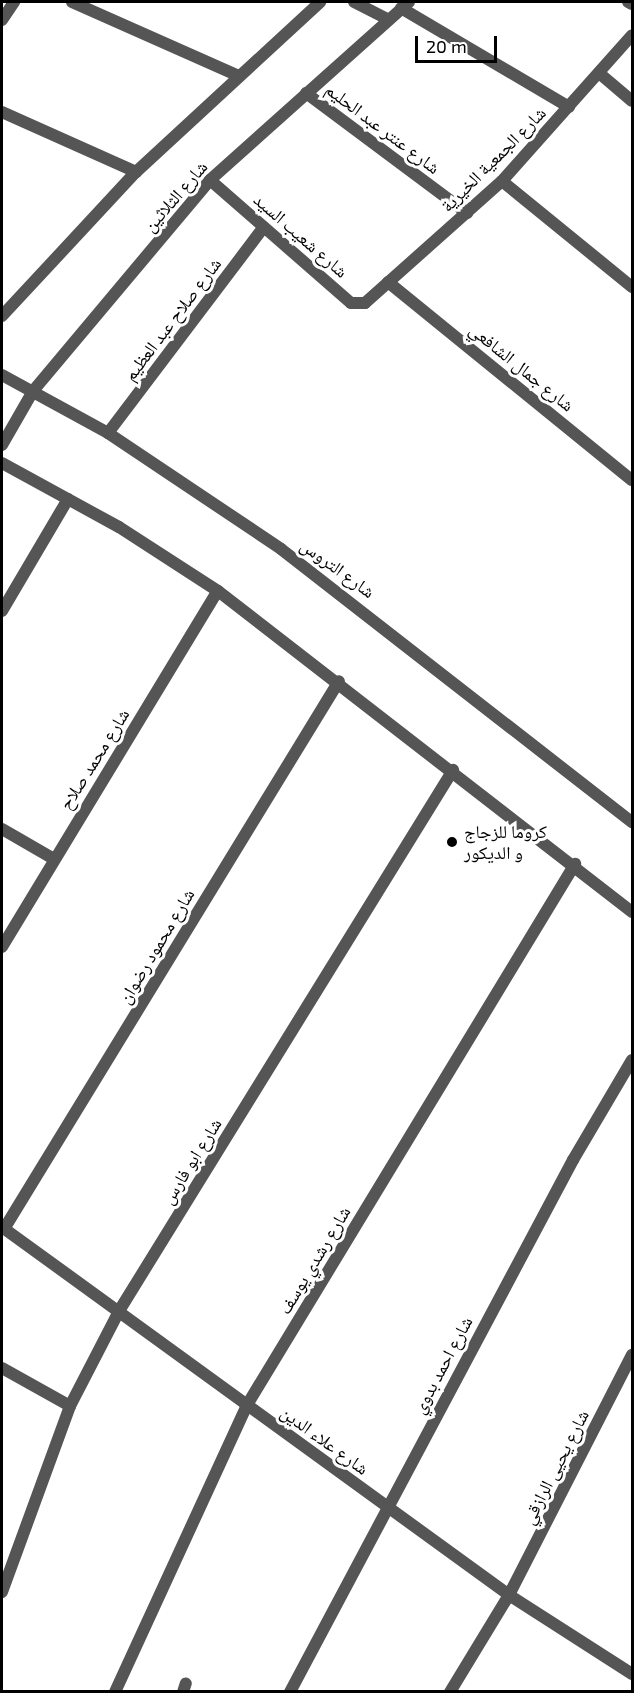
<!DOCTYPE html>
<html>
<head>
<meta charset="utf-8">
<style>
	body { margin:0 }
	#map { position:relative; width:634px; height:1693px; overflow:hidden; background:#fff; font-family:"Exo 2","Noto Naskh Arabic",sans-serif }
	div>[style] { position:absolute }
	.minor>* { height:12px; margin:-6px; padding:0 6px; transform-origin:6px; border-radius:6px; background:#555 }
	.tertiary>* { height:12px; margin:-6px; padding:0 6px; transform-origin:6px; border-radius:6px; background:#555 }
	.dots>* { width:16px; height:16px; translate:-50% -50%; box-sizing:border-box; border:3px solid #fff; border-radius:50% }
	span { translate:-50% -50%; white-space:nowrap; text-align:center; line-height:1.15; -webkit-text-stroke:6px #fff; paint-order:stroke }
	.street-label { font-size:18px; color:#000 }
	.poi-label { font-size:18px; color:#000 }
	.left { translate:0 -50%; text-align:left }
	.frame { position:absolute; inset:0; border:3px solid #000; pointer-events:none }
	.scale { position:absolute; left:415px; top:36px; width:82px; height:27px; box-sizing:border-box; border:3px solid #000; border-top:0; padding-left:8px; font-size:18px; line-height:21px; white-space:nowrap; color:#000; -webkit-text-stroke:4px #fff; paint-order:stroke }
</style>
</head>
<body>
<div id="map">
	<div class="minor">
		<div style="left:72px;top:2px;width:180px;rotate:23.9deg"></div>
		<div style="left:354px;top:2px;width:38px;rotate:27deg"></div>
		<div style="left:628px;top:2px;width:4px;rotate:27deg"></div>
		<div style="left:401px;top:8px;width:195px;rotate:30.5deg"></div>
		<div style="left:2px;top:20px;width:22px;rotate:-56deg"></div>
		<div style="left:599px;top:73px;width:43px;rotate:40.3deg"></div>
		<div style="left:306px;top:93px;width:201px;rotate:36.7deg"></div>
		<div style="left:2px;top:112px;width:147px;rotate:24.1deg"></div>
		<div style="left:210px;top:180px;width:187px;rotate:41.1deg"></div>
		<div style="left:351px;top:303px;width:14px"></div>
		<div style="left:365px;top:303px;width:183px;rotate:-41.7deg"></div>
		<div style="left:502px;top:181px;width:195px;rotate:-48.3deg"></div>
		<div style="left:502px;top:181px;width:168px;rotate:39.2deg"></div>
		<div style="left:388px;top:282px;width:314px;rotate:39.1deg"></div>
		<div style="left:2px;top:316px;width:197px;rotate:-47.1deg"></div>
		<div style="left:136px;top:172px;width:251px;rotate:-42.7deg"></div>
		<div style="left:108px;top:433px;width:258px;rotate:-52.9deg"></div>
		<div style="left:2px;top:445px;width:62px;rotate:-60.1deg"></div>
		<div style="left:33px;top:391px;width:275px;rotate:-50deg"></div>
		<div style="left:210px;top:180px;width:267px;rotate:-41.8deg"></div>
		<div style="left:2px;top:611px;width:130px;rotate:-59.5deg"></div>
		<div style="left:2px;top:829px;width:60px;rotate:30deg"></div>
		<div style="left:2px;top:947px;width:416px;rotate:-58.8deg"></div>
		<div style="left:2px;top:1227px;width:626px;rotate:35.97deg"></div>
		<div style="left:509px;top:1595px;width:146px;rotate:32.7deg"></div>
		<div style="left:4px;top:1229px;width:642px;rotate:-58.56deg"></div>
		<div style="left:2px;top:1368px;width:78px;rotate:29.2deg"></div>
		<div style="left:2px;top:1592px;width:198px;rotate:-69.9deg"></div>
		<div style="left:70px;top:1406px;width:107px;rotate:-62.7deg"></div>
		<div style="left:119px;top:1311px;width:636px;rotate:-58.31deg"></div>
		<div style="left:115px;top:1692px;width:316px;rotate:-65.3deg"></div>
		<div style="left:247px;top:1405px;width:633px;rotate:-58.77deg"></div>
		<div style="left:183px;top:1692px;width:9px;rotate:-72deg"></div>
		<div style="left:290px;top:1692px;width:603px;rotate:-61.99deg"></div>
		<div style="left:573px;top:1160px;width:116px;rotate:-59.5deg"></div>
		<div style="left:450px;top:1692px;width:114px;rotate:-58.7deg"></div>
		<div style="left:509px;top:1595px;width:270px;rotate:-62.9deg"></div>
	</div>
	<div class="tertiary">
		<div style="left:2px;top:375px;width:121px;rotate:28.7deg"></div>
		<div style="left:108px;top:433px;width:208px;rotate:33.8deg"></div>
		<div style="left:281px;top:549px;width:445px;rotate:37.9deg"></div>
		<div style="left:2px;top:463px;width:133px;rotate:28.7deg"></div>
		<div style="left:119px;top:527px;width:118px;rotate:32.9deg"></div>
		<div style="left:218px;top:591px;width:524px;rotate:37.79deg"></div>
	</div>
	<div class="dots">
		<div style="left:452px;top:842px;background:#000"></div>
	</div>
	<div class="street-label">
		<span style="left:383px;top:128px;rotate:37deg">شارع عنتر عبد الحليم</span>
		<span style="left:493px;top:159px;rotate:-45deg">شارع الجمعية الخيرية</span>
		<span style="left:175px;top:196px;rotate:-49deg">شارع الثلاثين</span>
		<span style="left:301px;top:235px;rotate:41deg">شارع شعيب السيد</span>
		<span style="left:172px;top:319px;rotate:-53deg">شارع صلاح عبد العظيم</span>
		<span style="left:522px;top:367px;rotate:39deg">شارع جمال الشافعي</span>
		<span style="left:338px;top:568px;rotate:36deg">شارع التروس</span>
		<span style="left:94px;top:759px;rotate:-58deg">شارع محمد صلاح</span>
		<span style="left:156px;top:946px;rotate:-59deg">شارع محمود رضوان</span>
		<span style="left:191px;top:1161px;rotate:-58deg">شارع ابو فارس</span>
		<span style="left:314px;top:1260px;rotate:-59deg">شارع رشدي يوسف</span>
		<span style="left:442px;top:1365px;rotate:-62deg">شارع احمد بدوي</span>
		<span style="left:325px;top:1440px;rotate:36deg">شارع علاء الدين</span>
		<span style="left:555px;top:1467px;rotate:-63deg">شارع يحيى الرازقي</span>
	</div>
	<div class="poi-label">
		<span class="left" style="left:464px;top:842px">كروما للزجاج<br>و الديكور</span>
	</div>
	<div class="frame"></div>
	<div class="scale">20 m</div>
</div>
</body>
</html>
